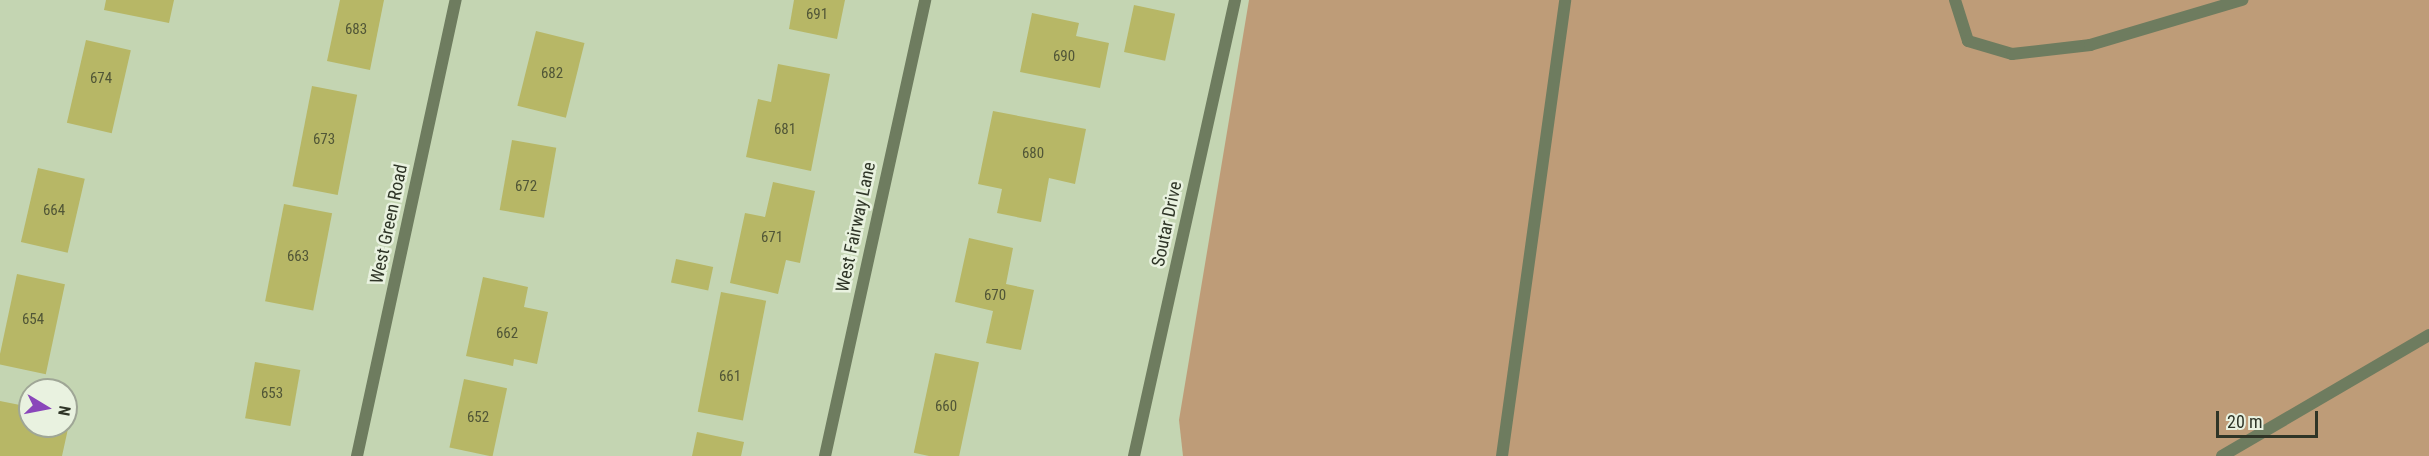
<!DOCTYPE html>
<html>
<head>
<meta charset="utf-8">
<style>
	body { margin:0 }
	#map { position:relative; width:2429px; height:456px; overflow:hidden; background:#c4d5b2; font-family:"Roboto Condensed",sans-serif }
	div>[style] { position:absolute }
	.green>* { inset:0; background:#be9c78 }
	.building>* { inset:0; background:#b7b766; transform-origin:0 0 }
	.service>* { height:12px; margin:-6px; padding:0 6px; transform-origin:6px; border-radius:6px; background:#6e7c5f }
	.minor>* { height:12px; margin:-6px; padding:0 6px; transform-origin:6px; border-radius:6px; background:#6e7c5f }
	span { translate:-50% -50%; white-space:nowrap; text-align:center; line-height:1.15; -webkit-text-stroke:5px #e9f2e0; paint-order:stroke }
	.number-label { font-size:15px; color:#515637 }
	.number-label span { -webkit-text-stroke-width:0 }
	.street-label { font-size:18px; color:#2f3527 }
	.north { position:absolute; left:18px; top:378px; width:60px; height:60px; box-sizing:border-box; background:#e9f2e0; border:2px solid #9fa696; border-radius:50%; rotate:100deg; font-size:16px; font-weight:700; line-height:24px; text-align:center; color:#2f3527 }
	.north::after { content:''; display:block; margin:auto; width:21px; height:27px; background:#8a46ba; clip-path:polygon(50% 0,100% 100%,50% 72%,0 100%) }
	.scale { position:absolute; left:2216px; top:411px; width:102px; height:27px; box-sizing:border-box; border:3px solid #2f3527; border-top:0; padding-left:8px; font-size:18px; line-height:21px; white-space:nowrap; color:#2f3527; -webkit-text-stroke:4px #e9f2e0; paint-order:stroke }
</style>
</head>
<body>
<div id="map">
	<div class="green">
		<div style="clip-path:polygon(1249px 0,2429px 0,2429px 456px,1183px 456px,1179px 420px)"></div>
	</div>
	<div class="building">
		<div style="clip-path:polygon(106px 0,174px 0,169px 23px,104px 10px)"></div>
		<div style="clip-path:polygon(340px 0,384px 0,370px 70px,327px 61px)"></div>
		<div style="clip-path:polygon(794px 0,845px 0,837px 39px,789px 29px)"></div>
		<div style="left:1134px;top:5px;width:42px;height:48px;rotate:12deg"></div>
		<div style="clip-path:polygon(1032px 13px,1079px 23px,1076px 36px,1109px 43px,1100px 88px,1020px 72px)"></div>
		<div style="left:536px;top:31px;width:50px;height:77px;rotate:14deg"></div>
		<div style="left:86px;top:40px;width:46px;height:85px;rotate:13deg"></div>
		<div style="clip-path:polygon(778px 64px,830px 74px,811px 171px,746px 157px,758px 99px,771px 102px)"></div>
		<div style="left:312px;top:86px;width:46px;height:102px;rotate:11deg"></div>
		<div style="clip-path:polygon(993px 111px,1086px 129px,1075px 184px,1049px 178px,1041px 222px,997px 213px,1002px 189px,978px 184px)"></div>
		<div style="left:512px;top:140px;width:45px;height:71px;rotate:10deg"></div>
		<div style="left:38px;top:168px;width:48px;height:76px;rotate:13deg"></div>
		<div style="clip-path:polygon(773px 182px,815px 191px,800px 263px,786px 260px,778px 294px,730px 283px,745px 213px,765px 217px)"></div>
		<div style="left:284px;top:204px;width:49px;height:99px;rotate:11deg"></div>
		<div style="clip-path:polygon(969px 238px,1013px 248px,1006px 284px,1034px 290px,1021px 350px,986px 343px,993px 311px,955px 302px)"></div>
		<div style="left:676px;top:259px;width:38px;height:24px;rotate:12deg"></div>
		<div style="left:17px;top:274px;width:49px;height:92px;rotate:12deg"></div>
		<div style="clip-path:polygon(483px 277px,528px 287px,524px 307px,548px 312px,537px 364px,514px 359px,513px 366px,466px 356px)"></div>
		<div style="left:721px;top:292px;width:46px;height:122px;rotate:11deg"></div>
		<div style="left:935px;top:353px;width:45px;height:102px;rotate:12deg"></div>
		<div style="left:255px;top:362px;width:46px;height:57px;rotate:10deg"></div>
		<div style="left:464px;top:379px;width:44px;height:70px;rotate:12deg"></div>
		<div style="clip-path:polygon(0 401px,30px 407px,30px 426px,66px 426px,66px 414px,71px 415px,62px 456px,0 456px)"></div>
		<div style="clip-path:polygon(697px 432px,744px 442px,741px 456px,692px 456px)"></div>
	</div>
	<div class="service">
		<div style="left:1955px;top:0;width:43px;rotate:72.4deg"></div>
		<div style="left:1968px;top:41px;width:46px;rotate:16.5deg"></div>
		<div style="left:2012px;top:54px;width:79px;rotate:-6.6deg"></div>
		<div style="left:2090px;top:45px;width:159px;rotate:-16.5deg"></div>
		<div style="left:1502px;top:456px;width:460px;rotate:-82.1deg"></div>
		<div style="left:2222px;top:456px;width:240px;rotate:-30.3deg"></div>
	</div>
	<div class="minor">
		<div style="left:357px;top:456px;width:467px;rotate:-77.8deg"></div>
		<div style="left:825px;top:456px;width:467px;rotate:-77.6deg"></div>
		<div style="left:1134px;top:456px;width:467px;rotate:-77.5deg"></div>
	</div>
	<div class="number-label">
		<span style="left:817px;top:15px">691</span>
		<span style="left:356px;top:30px">683</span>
		<span style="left:1064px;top:57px">690</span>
		<span style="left:552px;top:74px">682</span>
		<span style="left:101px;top:79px">674</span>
		<span style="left:785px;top:130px">681</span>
		<span style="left:324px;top:140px">673</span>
		<span style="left:1033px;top:154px">680</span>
		<span style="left:526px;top:187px">672</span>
		<span style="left:54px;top:211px">664</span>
		<span style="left:772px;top:238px">671</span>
		<span style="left:298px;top:257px">663</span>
		<span style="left:995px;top:296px">670</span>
		<span style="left:33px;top:320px">654</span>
		<span style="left:507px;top:334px">662</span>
		<span style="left:730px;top:377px">661</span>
		<span style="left:272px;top:394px">653</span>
		<span style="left:946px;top:407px">660</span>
		<span style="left:478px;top:418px">652</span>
	</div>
	<div class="street-label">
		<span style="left:389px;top:224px;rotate:-78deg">West Green Road</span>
		<span style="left:1167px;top:224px;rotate:-78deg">Soutar Drive</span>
		<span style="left:856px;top:227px;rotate:-78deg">West Fairway Lane</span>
	</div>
	<div class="north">N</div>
	<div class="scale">20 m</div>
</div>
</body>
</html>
